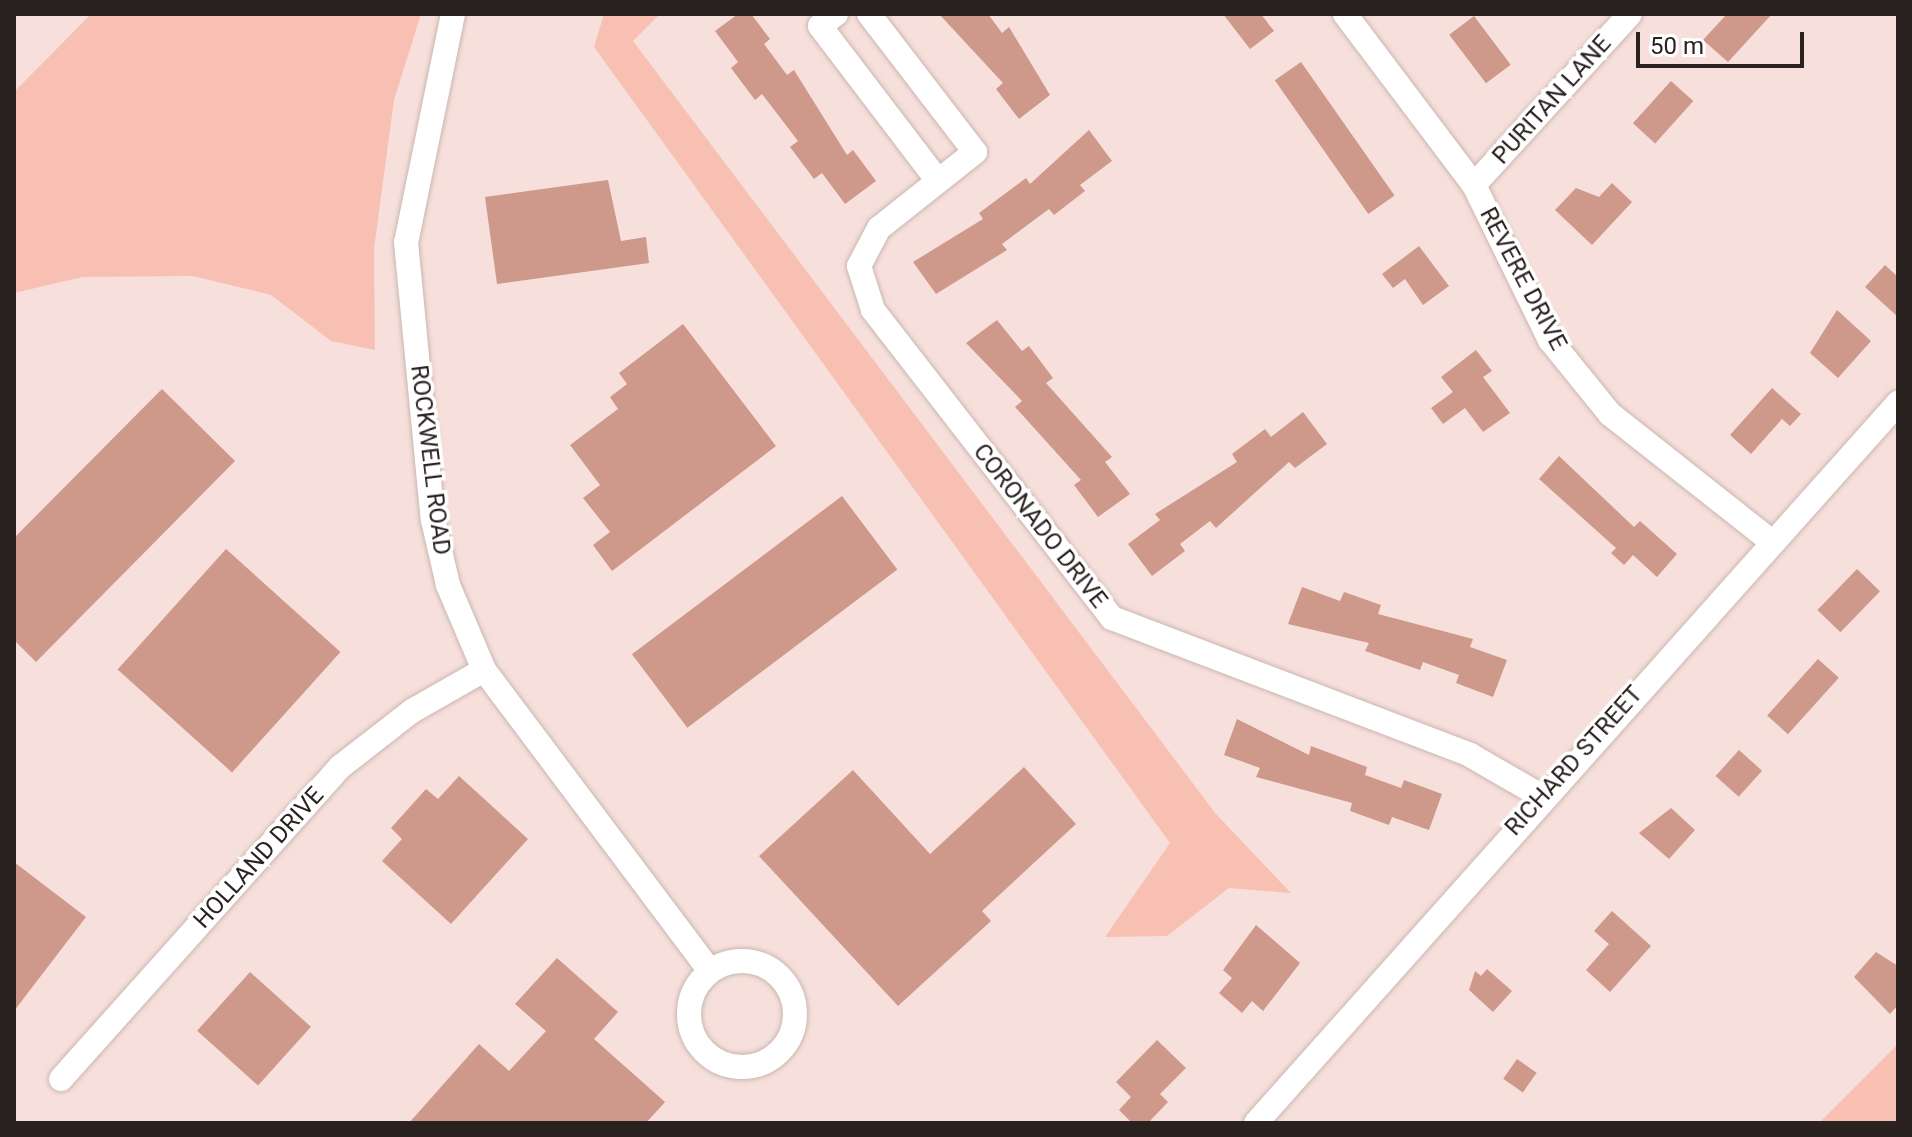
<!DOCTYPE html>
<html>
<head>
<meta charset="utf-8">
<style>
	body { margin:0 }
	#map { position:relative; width:1912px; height:1137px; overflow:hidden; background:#f7e0db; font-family:Roboto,sans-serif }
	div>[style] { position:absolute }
	.green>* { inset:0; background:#f8c0b3 }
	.building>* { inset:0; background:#ce988b; transform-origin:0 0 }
	.roads { filter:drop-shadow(0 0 2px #cbb6b1) drop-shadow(0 0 2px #cbb6b1) }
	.minor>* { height:24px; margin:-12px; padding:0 12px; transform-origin:12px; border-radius:12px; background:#fff }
	.minor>.ring { margin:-12px; padding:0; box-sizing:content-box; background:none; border:24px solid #fff; border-radius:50% }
	span { translate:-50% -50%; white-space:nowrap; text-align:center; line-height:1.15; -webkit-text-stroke:7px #fff; paint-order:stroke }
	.street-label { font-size:24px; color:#2a2220 }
	.frame { position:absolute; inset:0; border:16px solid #2a2220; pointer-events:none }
	.scale { position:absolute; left:1636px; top:32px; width:168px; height:36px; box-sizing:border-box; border:4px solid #2a2220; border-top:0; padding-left:10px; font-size:24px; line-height:28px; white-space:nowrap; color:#2a2220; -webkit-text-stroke:6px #fff; paint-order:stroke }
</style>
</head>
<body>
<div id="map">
	<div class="green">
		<div style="clip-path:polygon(91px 14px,421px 14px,394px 100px,374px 249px,375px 350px,331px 341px,271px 295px,193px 276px,83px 277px,14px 293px,14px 92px)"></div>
		<div style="clip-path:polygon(604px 14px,660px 14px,633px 41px,1216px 814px,1291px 893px,1229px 888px,1167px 936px,1105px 937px,1170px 843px,594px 47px)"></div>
		<div style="clip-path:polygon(1898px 1043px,1898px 1123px,1819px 1123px,1898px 1044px)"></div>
	</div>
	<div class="building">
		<div style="clip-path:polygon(738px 14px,751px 14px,770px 39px,764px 44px,787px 75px,794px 70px,847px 155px,853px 150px,876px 181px,845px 204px,822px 173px,814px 179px,790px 147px,798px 141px,762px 94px,755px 100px,731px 68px,738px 62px,715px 31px)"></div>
		<div style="clip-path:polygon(939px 14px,988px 14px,1002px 33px,1009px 27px,1050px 95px,1019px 119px,996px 89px,1003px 83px)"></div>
		<div style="clip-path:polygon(1223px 14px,1261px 14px,1274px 31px,1250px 49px)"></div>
		<div style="clip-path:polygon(1727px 14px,1772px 14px,1728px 62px,1703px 40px)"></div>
		<div style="left:1474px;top:16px;width:61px;height:31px;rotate:53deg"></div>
		<div style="left:1301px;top:62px;width:163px;height:32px;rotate:55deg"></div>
		<div style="left:1671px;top:81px;width:30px;height:57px;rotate:42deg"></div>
		<div style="clip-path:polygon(1089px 130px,1112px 161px,1080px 185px,1085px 191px,1054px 215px,1049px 209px,1002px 244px,1007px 250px,936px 294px,913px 262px,983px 219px,979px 213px,1026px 178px,1030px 184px)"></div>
		<div style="clip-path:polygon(608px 180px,621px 241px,646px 237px,649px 263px,497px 284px,485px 197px)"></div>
		<div style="clip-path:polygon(1612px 183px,1632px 202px,1592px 245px,1555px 210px,1576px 188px,1599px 197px)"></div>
		<div style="clip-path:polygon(1419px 246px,1449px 286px,1423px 305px,1405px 279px,1393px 288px,1382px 274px)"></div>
		<div style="clip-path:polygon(1885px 265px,1898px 277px,1898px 317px,1865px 287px)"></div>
		<div style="clip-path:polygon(1837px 310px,1871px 341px,1838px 378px,1810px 353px)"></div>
		<div style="clip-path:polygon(997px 320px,1022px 351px,1029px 346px,1053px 378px,1046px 383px,1112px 457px,1105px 462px,1130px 494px,1098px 517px,1074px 485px,1081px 480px,1015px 407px,1022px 401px,966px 343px)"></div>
		<div style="clip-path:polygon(683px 324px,776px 446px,612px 571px,593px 545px,610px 532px,583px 498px,600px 485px,570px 445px,618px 409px,610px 397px,627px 384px,619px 373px)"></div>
		<div style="clip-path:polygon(1476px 350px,1492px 371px,1483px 377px,1510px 413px,1483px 432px,1465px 408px,1443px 424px,1431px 408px,1453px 392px,1441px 377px)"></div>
		<div style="clip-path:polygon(1772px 388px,1801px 414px,1790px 426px,1782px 419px,1751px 454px,1730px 435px)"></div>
		<div style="clip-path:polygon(162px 389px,235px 461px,36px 662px,14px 640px,14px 538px)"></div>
		<div style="clip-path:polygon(1303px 412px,1327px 444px,1295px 468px,1289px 462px,1216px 528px,1210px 521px,1180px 544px,1185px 551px,1152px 576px,1128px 544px,1160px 520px,1155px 514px,1237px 462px,1232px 454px,1265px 429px,1271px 437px)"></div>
		<div style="clip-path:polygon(1559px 456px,1634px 527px,1640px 521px,1677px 554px,1657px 577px,1633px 555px,1624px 565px,1611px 553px,1616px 548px,1539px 479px)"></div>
		<div style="left:842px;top:496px;width:92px;height:263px;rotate:53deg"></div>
		<div style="left:226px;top:549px;width:154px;height:162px;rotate:42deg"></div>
		<div style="left:1857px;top:569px;width:32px;height:57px;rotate:44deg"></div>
		<div style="clip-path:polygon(1302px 587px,1340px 601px,1344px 592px,1381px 605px,1378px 614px,1473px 639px,1470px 647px,1507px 660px,1493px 697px,1456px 683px,1459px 675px,1423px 662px,1420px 670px,1365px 651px,1369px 643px,1288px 624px)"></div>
		<div style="left:1818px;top:659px;width:28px;height:76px;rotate:42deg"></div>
		<div style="clip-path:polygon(1237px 719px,1309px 755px,1311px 746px,1367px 767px,1365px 775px,1401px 788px,1404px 780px,1442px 794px,1429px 830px,1392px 817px,1389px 825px,1350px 811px,1352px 803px,1256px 777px,1260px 768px,1224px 755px)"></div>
		<div style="left:1739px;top:750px;width:31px;height:35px;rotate:42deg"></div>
		<div style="clip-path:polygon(1024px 767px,1076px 824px,982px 911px,991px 921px,898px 1006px,759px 856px,853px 770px,930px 854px)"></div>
		<div style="clip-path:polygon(459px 776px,528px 839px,451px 924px,382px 861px,402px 839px,391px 828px,426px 789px,438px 799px)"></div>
		<div style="clip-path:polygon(1671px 808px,1695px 830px,1669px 859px,1639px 833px)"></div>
		<div style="clip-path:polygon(14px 862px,86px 917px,14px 1011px)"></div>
		<div style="clip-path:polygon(1612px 911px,1651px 946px,1610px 992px,1586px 970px,1609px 944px,1594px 931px)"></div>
		<div style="clip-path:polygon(1256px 925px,1300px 963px,1263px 1011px,1252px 1001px,1242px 1013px,1219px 993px,1232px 978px,1223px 970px)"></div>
		<div style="clip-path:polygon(1876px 952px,1898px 966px,1898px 1005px,1890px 1014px,1854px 977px)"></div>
		<div style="clip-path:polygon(557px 958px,618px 1012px,594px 1039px,665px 1102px,646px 1123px,409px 1123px,479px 1044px,509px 1071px,546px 1031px,515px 1004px)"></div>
		<div style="clip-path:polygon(1487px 969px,1512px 991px,1493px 1012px,1469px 990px,1475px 971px,1481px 976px)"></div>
		<div style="left:250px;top:972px;width:82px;height:79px;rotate:42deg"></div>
		<div style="clip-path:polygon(1157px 1040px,1186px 1068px,1160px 1094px,1168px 1102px,1148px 1123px,1132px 1123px,1119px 1110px,1131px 1097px,1116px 1082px)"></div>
		<div style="left:1517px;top:1059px;width:24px;height:24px;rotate:35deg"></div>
	</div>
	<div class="roads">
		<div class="minor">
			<div style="left:453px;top:14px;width:233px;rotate:101.6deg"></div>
			<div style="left:406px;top:242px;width:279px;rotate:84.5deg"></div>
			<div style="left:433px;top:520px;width:67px;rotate:77deg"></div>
			<div style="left:448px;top:585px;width:92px;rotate:67deg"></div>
			<div style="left:484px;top:670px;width:376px;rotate:53.1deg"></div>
			<div style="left:836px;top:14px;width:20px;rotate:143deg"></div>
			<div style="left:820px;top:26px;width:195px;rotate:52.7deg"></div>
			<div style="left:869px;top:14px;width:174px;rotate:52.5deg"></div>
			<div style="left:975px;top:152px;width:122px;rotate:141.6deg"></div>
			<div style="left:879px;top:228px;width:43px;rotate:117.8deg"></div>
			<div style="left:859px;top:266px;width:46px;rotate:72.3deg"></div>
			<div style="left:873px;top:310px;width:390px;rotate:52.2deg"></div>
			<div style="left:1112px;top:618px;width:383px;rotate:20.9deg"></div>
			<div style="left:1470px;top:755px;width:82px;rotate:30deg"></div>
			<div style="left:1345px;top:14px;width:214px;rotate:53deg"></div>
			<div style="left:1474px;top:185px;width:173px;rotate:63.9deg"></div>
			<div style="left:1550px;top:340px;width:95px;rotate:51deg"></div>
			<div style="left:1610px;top:414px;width:206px;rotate:38.3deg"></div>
			<div style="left:1474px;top:185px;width:231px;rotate:-47.6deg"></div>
			<div class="ring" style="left:689px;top:961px;width:82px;height:82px"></div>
			<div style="left:61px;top:1079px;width:419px;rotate:-48.2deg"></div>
			<div style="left:340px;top:767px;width:91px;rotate:-37.9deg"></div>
			<div style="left:412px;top:711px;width:83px;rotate:-29.7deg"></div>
			<div style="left:1256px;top:1123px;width:965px;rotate:-48.28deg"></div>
		</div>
	</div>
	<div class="street-label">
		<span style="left:1552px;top:100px;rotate:-48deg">PURITAN LANE</span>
		<span style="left:1523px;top:279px;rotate:62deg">REVERE DRIVE</span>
		<span style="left:430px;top:460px;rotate:83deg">ROCKWELL ROAD</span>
		<span style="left:1040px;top:526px;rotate:52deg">CORONADO DRIVE</span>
		<span style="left:1574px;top:761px;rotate:-48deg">RICHARD STREET</span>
		<span style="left:259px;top:858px;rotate:-48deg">HOLLAND DRIVE</span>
	</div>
	<div class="frame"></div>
	<div class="scale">50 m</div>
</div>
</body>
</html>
